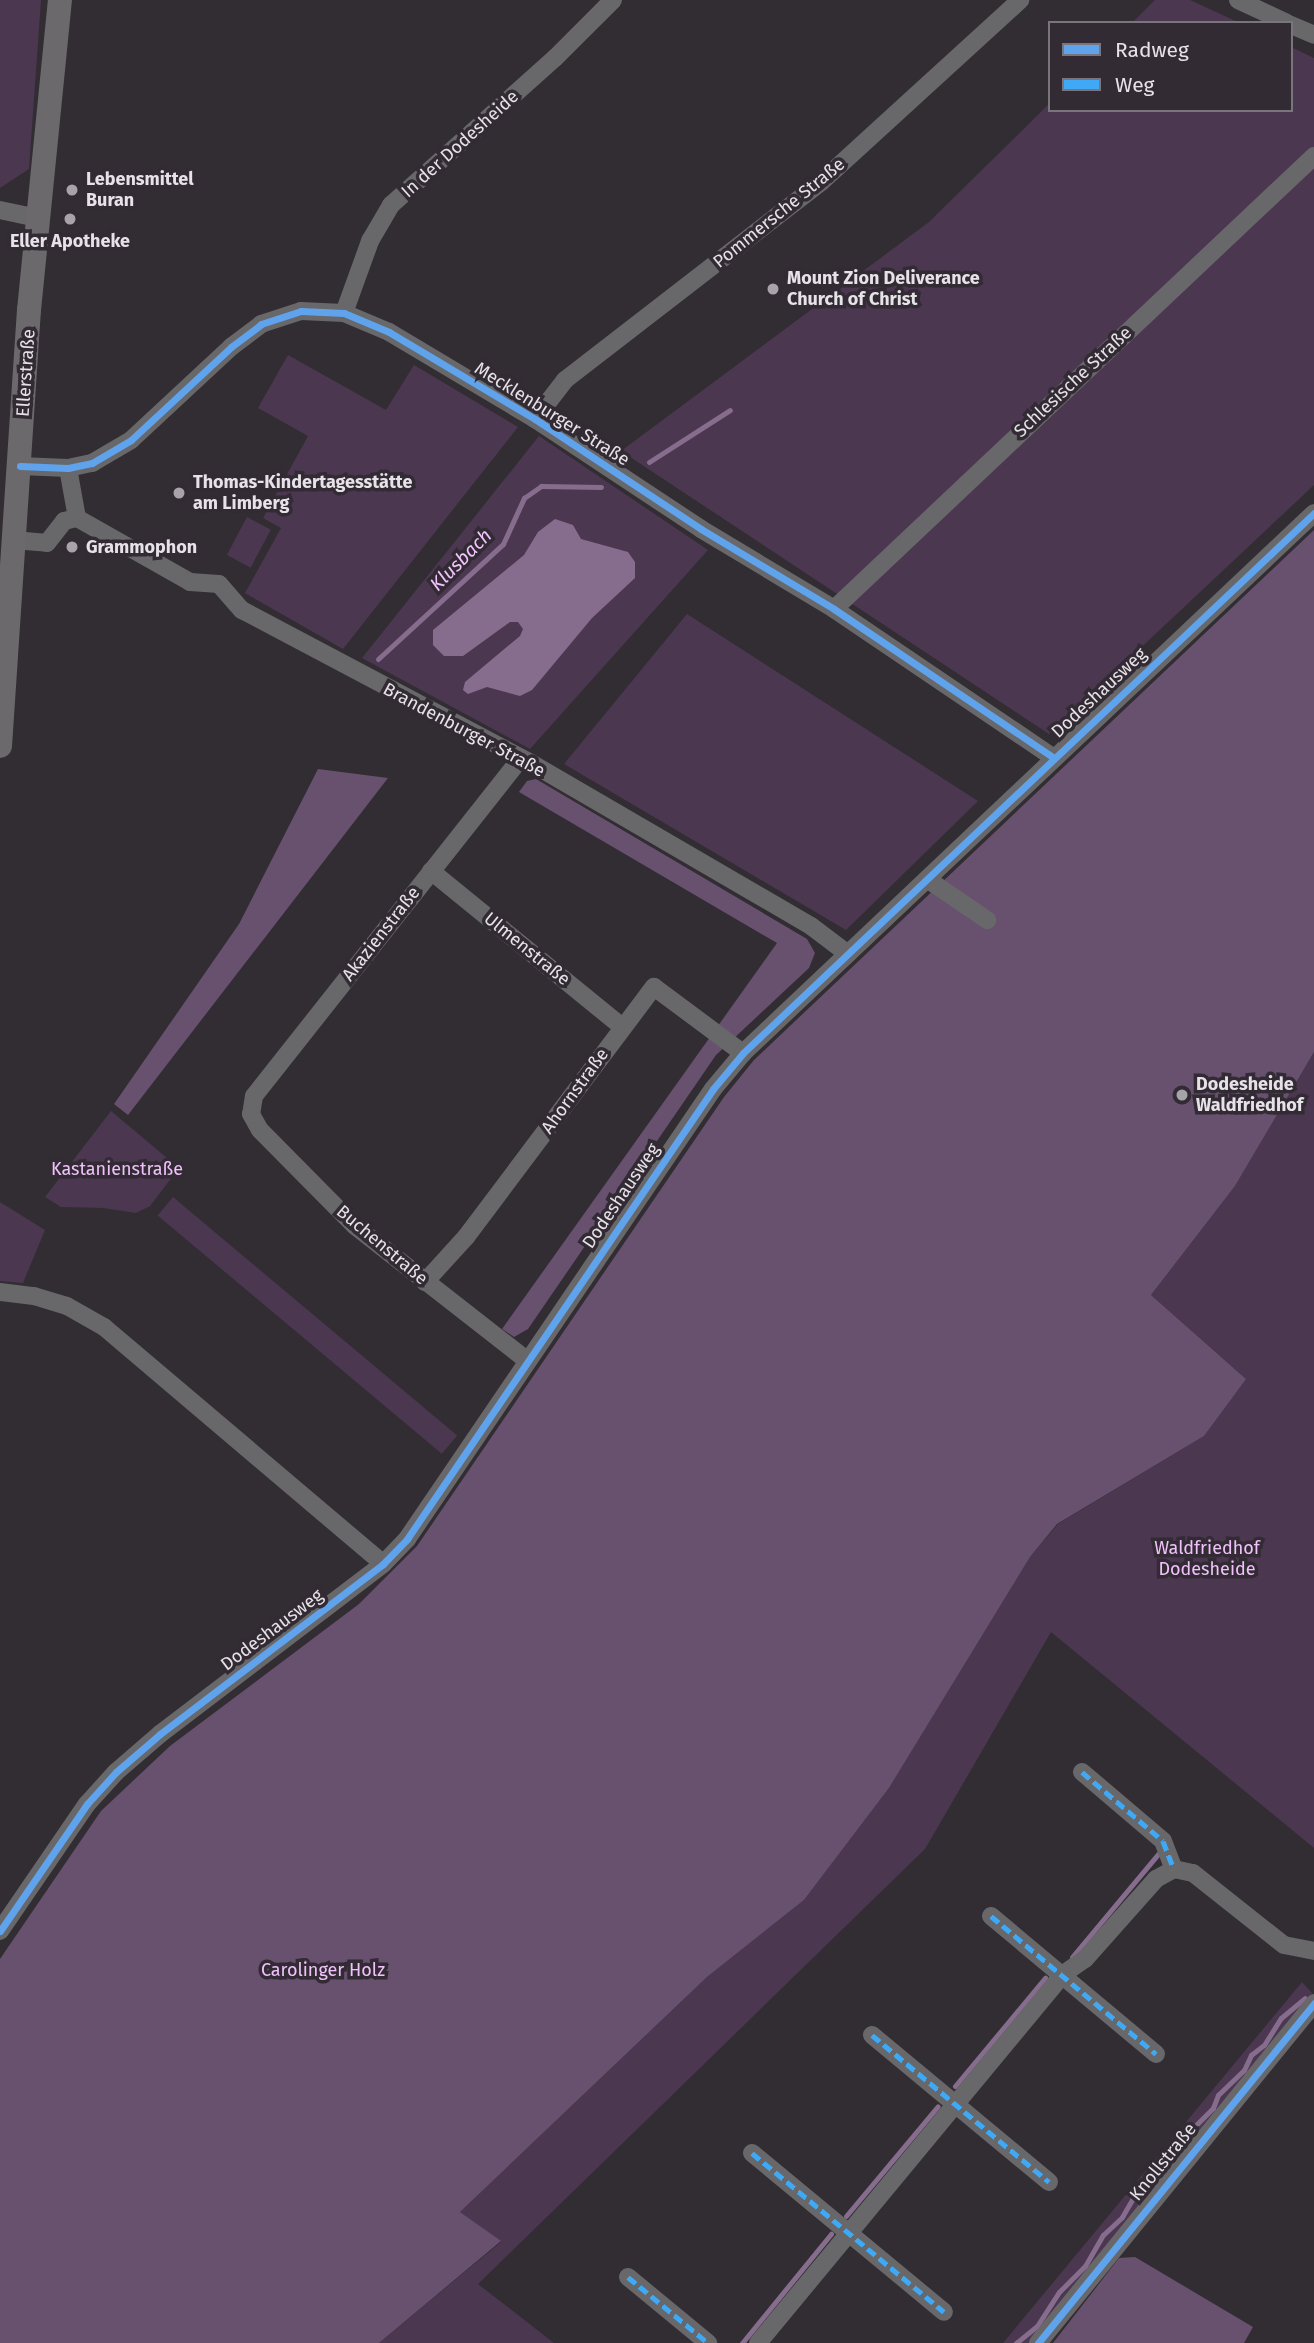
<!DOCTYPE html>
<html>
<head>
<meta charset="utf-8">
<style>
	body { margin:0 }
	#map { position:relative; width:1314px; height:2343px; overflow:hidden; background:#312d32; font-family:"Fira Sans",sans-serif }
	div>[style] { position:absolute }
	.green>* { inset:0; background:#4c3751; transform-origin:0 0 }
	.forest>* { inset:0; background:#68506f }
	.water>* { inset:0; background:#876d8d }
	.stream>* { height:5px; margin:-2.5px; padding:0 2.5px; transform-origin:2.5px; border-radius:2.5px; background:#876d8d }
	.street>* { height:18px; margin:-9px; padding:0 9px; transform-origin:9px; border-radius:9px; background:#686769 }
	.secondary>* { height:24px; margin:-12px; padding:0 12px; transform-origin:12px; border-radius:12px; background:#6c696c }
	.quiet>* { height:5px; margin-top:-2.5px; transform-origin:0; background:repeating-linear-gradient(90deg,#3fa9f5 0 10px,transparent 0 15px) }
	.cycleway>* { height:7px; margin:-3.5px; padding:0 3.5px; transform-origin:3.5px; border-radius:3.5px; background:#60a3ed }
	.dots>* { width:19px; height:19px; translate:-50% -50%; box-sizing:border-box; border:4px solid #322b34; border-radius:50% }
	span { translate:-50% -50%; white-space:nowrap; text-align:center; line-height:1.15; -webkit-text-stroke:7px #322b34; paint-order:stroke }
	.street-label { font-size:18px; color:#e7e2e8 }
	.poi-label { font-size:18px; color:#e7e2e8; font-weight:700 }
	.left { translate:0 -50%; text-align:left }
	.park-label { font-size:18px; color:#f0c1fb }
	.water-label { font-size:19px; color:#f2c3fd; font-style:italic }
	.legend { position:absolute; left:1048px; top:21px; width:245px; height:91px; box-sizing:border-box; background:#322b34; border:2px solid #7a747c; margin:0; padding:9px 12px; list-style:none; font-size:21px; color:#e7e2e8 }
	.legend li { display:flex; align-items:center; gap:14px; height:35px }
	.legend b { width:35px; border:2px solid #7a747c }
</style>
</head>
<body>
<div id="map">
	<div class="green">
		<div style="clip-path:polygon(0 0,41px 0,29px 169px,0 188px)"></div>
		<div style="clip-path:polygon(1155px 0,1190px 0,1240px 23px,1132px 23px)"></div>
		<div style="clip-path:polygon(1291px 47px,1314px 58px,1314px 485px,1049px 734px,621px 451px,929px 222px,1050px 103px,1050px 110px,1291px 110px)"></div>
		<div style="clip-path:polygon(288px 355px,386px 410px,414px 365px,518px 427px,343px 649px,245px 593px,281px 528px,263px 518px,308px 436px,258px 408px)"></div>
		<div style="clip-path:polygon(539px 436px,708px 550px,530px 749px,362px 658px)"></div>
		<div style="left:247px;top:517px;width:27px;height:43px;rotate:28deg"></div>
		<div style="clip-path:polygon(687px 614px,978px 801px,846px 930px,564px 764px)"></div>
		<div style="clip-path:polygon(1314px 1052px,1314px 1848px,1051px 1632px,925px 1849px,478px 2284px,554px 2343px,379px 2343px,501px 2242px,460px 2212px,707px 1977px,804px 1900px,889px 1788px,1030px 1557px,1058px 1524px,1204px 1436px,1245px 1378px,1151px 1295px,1235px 1186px)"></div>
		<div style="clip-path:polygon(111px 1111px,179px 1168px,150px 1206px,136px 1213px,103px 1208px,61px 1207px,45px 1197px)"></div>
		<div style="left:173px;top:1197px;width:371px;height:24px;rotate:40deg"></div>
		<div style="clip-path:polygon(0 1202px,45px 1230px,23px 1283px,0 1281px)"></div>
		<div style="clip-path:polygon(1302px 1982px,1314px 1995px,1030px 2343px,1003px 2343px)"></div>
	</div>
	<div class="forest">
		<div style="clip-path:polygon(1314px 530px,1314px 1052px,1235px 1186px,1151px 1295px,1246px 1379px,1204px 1436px,1057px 1524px,1030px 1557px,889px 1788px,804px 1900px,707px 1977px,460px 2212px,501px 2241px,379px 2343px,0 2343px,0 1959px,101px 1811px,170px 1746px,359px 1604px,417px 1546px,724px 1097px,754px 1060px)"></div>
		<div style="clip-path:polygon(318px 769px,388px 778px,128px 1115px,114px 1104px,239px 924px)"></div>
		<div style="clip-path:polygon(536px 779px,807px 939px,815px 953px,809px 968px,716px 1055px,528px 1329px,514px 1337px,502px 1329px,777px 943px,519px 792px,527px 781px)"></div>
		<div style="clip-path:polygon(1135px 2257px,1253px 2327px,1244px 2343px,1053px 2343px,1119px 2258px)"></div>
	</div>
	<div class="water">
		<div style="clip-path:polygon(555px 519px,573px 525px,581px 539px,628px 552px,635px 562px,635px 578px,592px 618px,532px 690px,520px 696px,487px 687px,468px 694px,463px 690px,465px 682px,520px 636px,523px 629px,518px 622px,510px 622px,463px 656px,444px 656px,433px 645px,433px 630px,524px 555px,538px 532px)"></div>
	</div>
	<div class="stream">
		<div style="left:649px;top:462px;width:96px;rotate:-32.7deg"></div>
		<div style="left:378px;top:659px;width:170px;rotate:-42.6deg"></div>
		<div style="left:503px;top:544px;width:51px;rotate:-65.5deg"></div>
		<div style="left:524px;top:498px;width:21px;rotate:-35deg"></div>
		<div style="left:541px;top:486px;width:60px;rotate:1deg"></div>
		<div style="left:1072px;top:1957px;width:134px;rotate:-50.1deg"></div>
		<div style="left:955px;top:2086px;width:141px;rotate:-50.2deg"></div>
		<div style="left:846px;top:2216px;width:143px;rotate:-50.1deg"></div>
		<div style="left:742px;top:2343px;width:141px;rotate:-50.8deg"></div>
		<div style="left:1016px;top:2343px;width:27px;rotate:-39deg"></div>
		<div style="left:1037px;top:2326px;width:40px;rotate:-57.1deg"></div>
		<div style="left:1059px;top:2292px;width:37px;rotate:-45deg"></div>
		<div style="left:1085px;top:2266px;width:36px;rotate:-60deg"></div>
		<div style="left:1103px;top:2235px;width:26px;rotate:-43deg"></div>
		<div style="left:1122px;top:2217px;width:24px;rotate:-60deg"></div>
		<div style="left:1134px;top:2196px;width:31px;rotate:-42deg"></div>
		<div style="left:1157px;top:2175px;width:36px;rotate:-58deg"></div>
		<div style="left:1176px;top:2145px;width:52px;rotate:-45deg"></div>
		<div style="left:1213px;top:2108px;width:14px;rotate:-69deg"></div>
		<div style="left:1218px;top:2095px;width:36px;rotate:-44deg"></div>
		<div style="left:1244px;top:2070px;width:17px;rotate:-65deg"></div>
		<div style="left:1251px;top:2055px;width:16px;rotate:-38deg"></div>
		<div style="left:1264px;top:2045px;width:32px;rotate:-58deg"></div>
		<div style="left:1281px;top:2018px;width:31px;rotate:-40deg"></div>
	</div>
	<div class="street">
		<div style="left:1238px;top:0;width:54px;rotate:25.1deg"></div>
		<div style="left:1291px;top:25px;width:25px;rotate:23deg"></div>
		<div style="left:0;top:210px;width:39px;rotate:12deg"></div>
		<div style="left:344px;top:313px;width:77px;rotate:-70.1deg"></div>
		<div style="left:370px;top:241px;width:42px;rotate:-59.7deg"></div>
		<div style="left:391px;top:205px;width:220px;rotate:-41.9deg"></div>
		<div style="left:555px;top:58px;width:82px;rotate:-45deg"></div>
		<div style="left:535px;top:419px;width:49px;rotate:-52.4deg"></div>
		<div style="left:565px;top:380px;width:324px;rotate:-37.7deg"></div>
		<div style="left:821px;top:182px;width:270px;rotate:-42.4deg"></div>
		<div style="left:20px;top:466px;width:48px;rotate:2.4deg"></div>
		<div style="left:68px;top:468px;width:25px;rotate:-12deg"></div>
		<div style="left:92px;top:463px;width:45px;rotate:-30.5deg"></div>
		<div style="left:131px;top:440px;width:137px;rotate:-42.9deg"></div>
		<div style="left:231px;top:347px;width:38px;rotate:-37deg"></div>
		<div style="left:261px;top:324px;width:42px;rotate:-18deg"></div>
		<div style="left:301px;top:311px;width:43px;rotate:2.7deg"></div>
		<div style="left:344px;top:313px;width:49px;rotate:22.9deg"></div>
		<div style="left:389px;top:332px;width:170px;rotate:30.8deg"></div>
		<div style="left:535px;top:419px;width:199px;rotate:33.5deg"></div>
		<div style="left:701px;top:529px;width:155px;rotate:31deg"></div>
		<div style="left:834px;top:609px;width:266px;rotate:34.1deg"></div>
		<div style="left:68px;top:468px;width:51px;rotate:79.8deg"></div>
		<div style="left:14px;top:540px;width:33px;rotate:5deg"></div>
		<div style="left:47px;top:543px;width:28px;rotate:-52deg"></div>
		<div style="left:64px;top:521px;width:13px;rotate:-13deg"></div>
		<div style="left:77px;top:518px;width:130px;rotate:29.5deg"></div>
		<div style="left:190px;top:582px;width:29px;rotate:4deg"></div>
		<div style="left:219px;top:584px;width:35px;rotate:49deg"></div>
		<div style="left:242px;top:610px;width:327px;rotate:27.9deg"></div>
		<div style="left:531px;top:763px;width:324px;rotate:30.2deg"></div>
		<div style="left:811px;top:926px;width:46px;rotate:37.1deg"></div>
		<div style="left:834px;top:609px;width:660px;rotate:-43.34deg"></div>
		<div style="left:521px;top:758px;width:431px;rotate:128.3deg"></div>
		<div style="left:254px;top:1096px;width:18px;rotate:99deg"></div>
		<div style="left:251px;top:1114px;width:18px;rotate:61deg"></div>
		<div style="left:260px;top:1130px;width:135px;rotate:45.3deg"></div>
		<div style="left:355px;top:1226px;width:219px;rotate:38deg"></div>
		<div style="left:431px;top:871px;width:247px;rotate:39.2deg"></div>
		<div style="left:927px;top:879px;width:73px;rotate:34.3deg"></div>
		<div style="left:425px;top:1282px;width:61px;rotate:-47.7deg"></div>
		<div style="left:466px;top:1237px;width:313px;rotate:-53.1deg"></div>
		<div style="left:654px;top:987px;width:111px;rotate:36.6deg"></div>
		<div style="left:0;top:1292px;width:34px;rotate:7deg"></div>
		<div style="left:34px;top:1296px;width:34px;rotate:17deg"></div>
		<div style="left:67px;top:1306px;width:43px;rotate:29.6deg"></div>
		<div style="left:104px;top:1327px;width:366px;rotate:40.3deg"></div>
		<div style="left:1082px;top:1772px;width:106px;rotate:40.4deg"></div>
		<div style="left:1163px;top:1841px;width:30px;rotate:69deg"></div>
		<div style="left:991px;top:1916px;width:215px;rotate:39.9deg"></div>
		<div style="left:0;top:1931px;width:154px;rotate:-55.6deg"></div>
		<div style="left:87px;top:1804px;width:43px;rotate:-47.8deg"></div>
		<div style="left:116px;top:1772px;width:58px;rotate:-40.8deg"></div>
		<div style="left:160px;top:1734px;width:280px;rotate:-37.3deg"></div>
		<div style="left:383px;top:1564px;width:35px;rotate:-46deg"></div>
		<div style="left:407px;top:1539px;width:544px;rotate:-55.78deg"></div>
		<div style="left:713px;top:1089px;width:47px;rotate:-50.2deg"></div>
		<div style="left:743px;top:1053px;width:786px;rotate:-43.4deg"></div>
		<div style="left:872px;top:2035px;width:230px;rotate:39.7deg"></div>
		<div style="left:752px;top:2153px;width:249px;rotate:39.6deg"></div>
		<div style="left:628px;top:2277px;width:104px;rotate:39.5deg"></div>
		<div style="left:758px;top:2343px;width:477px;rotate:-50.4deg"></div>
		<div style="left:1062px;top:1975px;width:28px;rotate:-35deg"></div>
		<div style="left:1085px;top:1959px;width:107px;rotate:-48.4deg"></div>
		<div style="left:1156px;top:1879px;width:21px;rotate:-29deg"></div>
		<div style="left:1174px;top:1869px;width:19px;rotate:12deg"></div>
		<div style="left:1193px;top:1873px;width:116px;rotate:38.4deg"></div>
		<div style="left:1284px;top:1945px;width:31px;rotate:11deg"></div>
		<div style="left:1038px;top:2343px;width:438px;rotate:-50.9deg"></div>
	</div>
	<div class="secondary">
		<div style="left:0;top:746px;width:437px;rotate:-86.2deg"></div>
		<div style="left:29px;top:310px;width:312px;rotate:-84.3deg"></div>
	</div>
	<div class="quiet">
		<div style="left:1082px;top:1772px;width:106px;rotate:40.4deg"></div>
		<div style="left:1163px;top:1841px;width:30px;rotate:69deg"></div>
		<div style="left:991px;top:1916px;width:215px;rotate:39.9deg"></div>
		<div style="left:872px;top:2035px;width:230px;rotate:39.7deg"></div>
		<div style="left:752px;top:2153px;width:249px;rotate:39.6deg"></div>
		<div style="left:628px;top:2277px;width:104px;rotate:39.5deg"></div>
	</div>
	<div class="cycleway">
		<div style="left:20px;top:466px;width:48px;rotate:2.4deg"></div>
		<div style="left:68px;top:468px;width:25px;rotate:-12deg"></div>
		<div style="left:92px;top:463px;width:45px;rotate:-30.5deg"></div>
		<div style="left:131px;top:440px;width:137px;rotate:-42.9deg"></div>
		<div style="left:231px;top:347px;width:38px;rotate:-37deg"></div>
		<div style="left:261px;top:324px;width:42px;rotate:-18deg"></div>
		<div style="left:301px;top:311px;width:43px;rotate:2.7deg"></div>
		<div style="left:344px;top:313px;width:49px;rotate:22.9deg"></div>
		<div style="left:389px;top:332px;width:170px;rotate:30.8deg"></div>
		<div style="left:535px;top:419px;width:199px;rotate:33.5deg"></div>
		<div style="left:701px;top:529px;width:155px;rotate:31deg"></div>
		<div style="left:834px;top:609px;width:266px;rotate:34.1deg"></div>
		<div style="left:0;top:1931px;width:154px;rotate:-55.6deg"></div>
		<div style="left:87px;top:1804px;width:43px;rotate:-47.8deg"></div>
		<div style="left:116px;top:1772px;width:58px;rotate:-40.8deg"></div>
		<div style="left:160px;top:1734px;width:280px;rotate:-37.3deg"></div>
		<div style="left:383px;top:1564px;width:35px;rotate:-46deg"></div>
		<div style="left:407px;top:1539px;width:544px;rotate:-55.78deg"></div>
		<div style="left:713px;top:1089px;width:47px;rotate:-50.2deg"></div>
		<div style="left:743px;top:1053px;width:786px;rotate:-43.4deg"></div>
		<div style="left:1038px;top:2343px;width:438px;rotate:-50.9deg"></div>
	</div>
	<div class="dots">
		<div style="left:72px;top:190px;background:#a7a3a8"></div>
		<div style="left:70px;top:219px;background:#a7a3a8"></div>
		<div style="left:773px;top:289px;background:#a7a3a8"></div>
		<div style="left:179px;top:493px;background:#a7a3a8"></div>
		<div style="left:72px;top:547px;background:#a7a3a8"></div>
		<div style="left:1182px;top:1095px;background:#a7a3a8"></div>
	</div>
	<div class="street-label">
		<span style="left:460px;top:144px;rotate:-42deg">In der Dodesheide</span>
		<span style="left:779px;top:213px;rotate:-39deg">Pommersche Straße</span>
		<span style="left:26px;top:373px;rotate:-86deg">Ellerstraße</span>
		<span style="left:1073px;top:382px;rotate:-43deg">Schlesische Straße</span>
		<span style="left:552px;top:414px;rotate:32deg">Mecklenburger Straße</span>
		<span style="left:1099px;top:693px;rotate:-43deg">Dodeshausweg</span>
		<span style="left:464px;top:730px;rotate:28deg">Brandenburger Straße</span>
		<span style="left:381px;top:934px;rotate:-52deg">Akazienstraße</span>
		<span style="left:527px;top:949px;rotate:39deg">Ulmenstraße</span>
		<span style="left:575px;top:1091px;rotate:-54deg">Ahornstraße</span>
		<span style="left:621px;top:1196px;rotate:-56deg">Dodeshausweg</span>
		<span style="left:382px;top:1245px;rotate:40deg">Buchenstraße</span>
		<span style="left:272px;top:1630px;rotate:-37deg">Dodeshausweg</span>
		<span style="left:1163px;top:2162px;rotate:-51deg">Knollstraße</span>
	</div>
	<div class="poi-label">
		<span class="left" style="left:86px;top:190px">Lebensmittel<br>Buran</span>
		<span style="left:70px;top:241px">Eller Apotheke</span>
		<span class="left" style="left:787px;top:289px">Mount Zion Deliverance<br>Church of Christ</span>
		<span class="left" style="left:193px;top:493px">Thomas-Kindertagesstätte<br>am Limberg</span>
		<span class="left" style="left:86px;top:547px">Grammophon</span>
		<span class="left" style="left:1196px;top:1095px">Dodesheide<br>Waldfriedhof</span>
	</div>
	<div class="park-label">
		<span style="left:117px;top:1169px">Kastanienstraße</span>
		<span style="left:1207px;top:1559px">Waldfriedhof<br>Dodesheide</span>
		<span style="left:323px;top:1970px">Carolinger Holz</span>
	</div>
	<div class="water-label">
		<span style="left:461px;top:560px;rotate:-45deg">Klusbach</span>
	</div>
	<ul class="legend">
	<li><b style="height:9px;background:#60a3ed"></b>Radweg</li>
	<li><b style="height:9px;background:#3fa9f5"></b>Weg</li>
	</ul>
</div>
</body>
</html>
